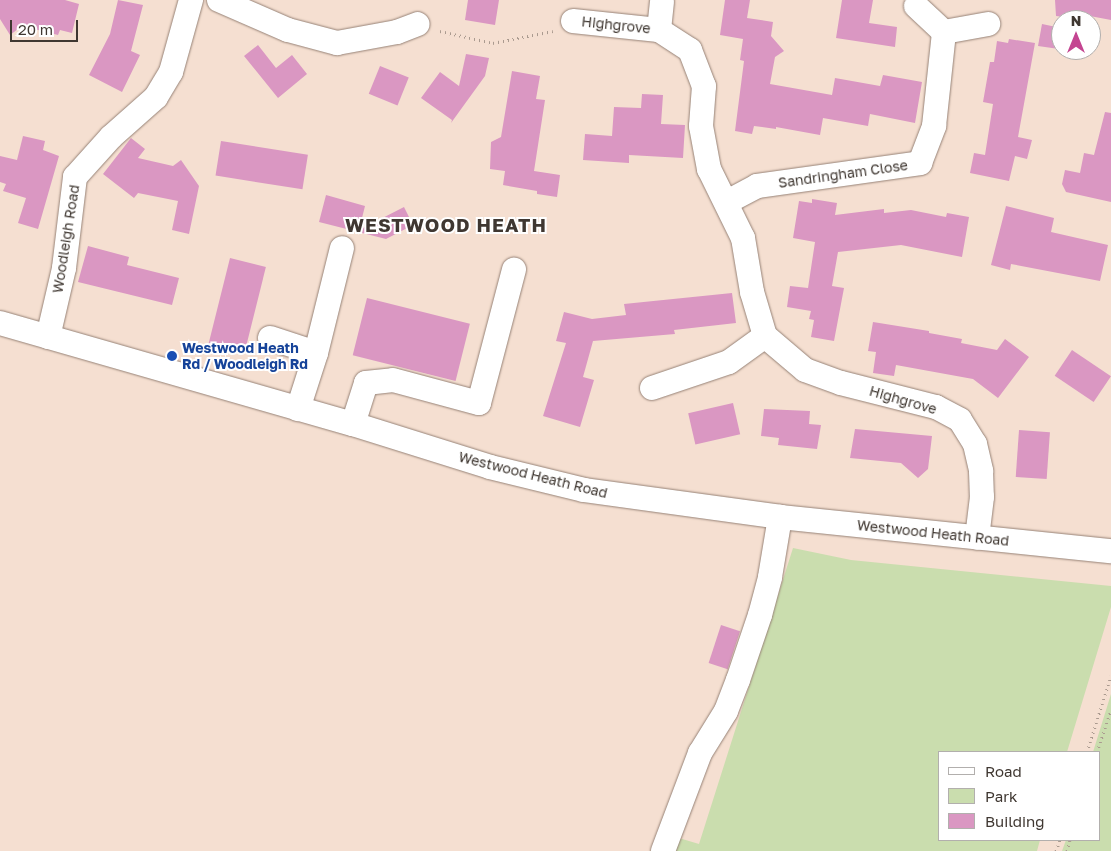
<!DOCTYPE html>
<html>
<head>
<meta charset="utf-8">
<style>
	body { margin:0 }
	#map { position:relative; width:1111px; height:851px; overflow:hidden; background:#f5dfd1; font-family:"Golos Text",sans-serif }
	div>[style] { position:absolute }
	.green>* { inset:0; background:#caddae }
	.building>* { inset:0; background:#da97c2; transform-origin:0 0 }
	.path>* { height:3px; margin-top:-1.5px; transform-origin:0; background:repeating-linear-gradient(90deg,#aa9a8f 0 1px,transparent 0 5px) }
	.roads { filter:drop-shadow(0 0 1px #968276) drop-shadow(0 0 1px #968276) }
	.minor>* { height:24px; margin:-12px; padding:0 12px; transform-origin:12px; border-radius:12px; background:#fff }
	.dots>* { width:14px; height:14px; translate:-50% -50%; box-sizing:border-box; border:2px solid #fff; border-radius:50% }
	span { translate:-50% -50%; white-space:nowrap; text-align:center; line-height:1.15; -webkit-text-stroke:4px #fff; paint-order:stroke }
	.street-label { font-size:14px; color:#3f3731 }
	.transit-label { font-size:14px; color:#164399; font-weight:700 }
	.left { translate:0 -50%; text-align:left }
	.district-label { font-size:19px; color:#3f3731; font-weight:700; letter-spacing:1px }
	.legend { position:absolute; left:938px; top:751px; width:162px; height:90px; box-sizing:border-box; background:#fff; border:1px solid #b2afad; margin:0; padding:6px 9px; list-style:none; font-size:15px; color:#3f3731 }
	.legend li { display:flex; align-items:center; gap:10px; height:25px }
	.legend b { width:25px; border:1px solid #b2afad }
	.north { position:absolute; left:1051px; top:10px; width:50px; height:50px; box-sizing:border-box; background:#fff; border:1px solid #b2afad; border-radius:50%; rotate:0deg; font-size:14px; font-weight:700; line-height:20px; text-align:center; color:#3f3731 }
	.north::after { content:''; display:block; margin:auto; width:18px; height:22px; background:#c44591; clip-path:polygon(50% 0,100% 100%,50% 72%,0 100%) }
	.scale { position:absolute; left:10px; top:20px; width:68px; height:22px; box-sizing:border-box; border:2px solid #3f3731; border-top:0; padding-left:6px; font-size:15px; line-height:18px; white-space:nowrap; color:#3f3731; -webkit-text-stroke:4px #fff; paint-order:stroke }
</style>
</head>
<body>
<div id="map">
	<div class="green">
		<div style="clip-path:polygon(793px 548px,851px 560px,1111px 586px,1111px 607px,1067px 752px,940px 752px,940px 840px,1040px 840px,1037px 851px,675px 851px,679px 838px,699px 844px)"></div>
		<div style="clip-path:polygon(1111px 694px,1111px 851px,1062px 851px,1066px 840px,1100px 840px,1100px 752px,1093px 752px)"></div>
	</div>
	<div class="building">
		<div style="clip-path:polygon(0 0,65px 0,79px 4px,72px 33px,60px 30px,58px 35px,22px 26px,10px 35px,0 19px)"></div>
		<div style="clip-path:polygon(118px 0,143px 5px,131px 51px,140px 55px,122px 92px,89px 75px,110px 34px)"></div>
		<div style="clip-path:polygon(468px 0,499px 0,495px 25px,465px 20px)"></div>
		<div style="clip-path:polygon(725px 0,750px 0,747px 18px,773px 22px,771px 36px,784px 51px,775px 57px,770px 84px,832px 95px,835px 78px,880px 86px,883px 75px,922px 82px,915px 123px,870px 114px,868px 126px,823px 118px,820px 135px,776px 127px,776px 129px,754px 126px,752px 134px,735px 131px,744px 61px,740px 60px,743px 39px,720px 35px)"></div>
		<div style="clip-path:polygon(842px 0,873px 0,869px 23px,897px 27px,895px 47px,836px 38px)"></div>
		<div style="clip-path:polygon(1055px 0,1111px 0,1111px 20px,1074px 13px,1073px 18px,1056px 16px)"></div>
		<div style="clip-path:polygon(1042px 24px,1061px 28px,1059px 49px,1038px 46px)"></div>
		<div style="clip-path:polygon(1009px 39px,1035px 43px,1018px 137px,1032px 140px,1027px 159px,1015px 156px,1009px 181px,970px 173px,974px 153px,985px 155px,993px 104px,983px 102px,990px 62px,994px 62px,997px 41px,1008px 43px)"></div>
		<div style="clip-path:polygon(258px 45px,276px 68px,292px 55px,307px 74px,278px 98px,244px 56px)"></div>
		<div style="clip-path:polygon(466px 54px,489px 58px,485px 76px,451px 123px,452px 120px,421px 98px,440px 72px,459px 86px)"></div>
		<div style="left:380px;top:66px;width:31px;height:30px;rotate:22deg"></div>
		<div style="clip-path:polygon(512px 71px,540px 76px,536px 99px,545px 100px,534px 171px,560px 175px,557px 197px,537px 194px,537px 191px,503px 185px,505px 171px,490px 169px,491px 142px,501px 137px)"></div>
		<div style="clip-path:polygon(642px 94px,663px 95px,661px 124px,685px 125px,683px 158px,629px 155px,629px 163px,583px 160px,585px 134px,612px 136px,614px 107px,641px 108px)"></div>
		<div style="clip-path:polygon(1105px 112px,1111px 113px,1111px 202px,1066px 192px,1062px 184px,1065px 170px,1080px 173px,1084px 153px,1094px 155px)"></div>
		<div style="clip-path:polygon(23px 136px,45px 141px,43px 150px,59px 156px,38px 229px,18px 223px,26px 198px,3px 191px,6px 184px,0 182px,0 156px,17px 160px)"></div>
		<div style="clip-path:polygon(131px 138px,145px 149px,138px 158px,173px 166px,181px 160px,199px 186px,189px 234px,172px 230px,178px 201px,138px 193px,134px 198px,103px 174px)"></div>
		<div style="left:221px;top:141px;width:88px;height:35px;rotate:9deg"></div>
		<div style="clip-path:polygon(326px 195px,365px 206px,359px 230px,404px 207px,413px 225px,386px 239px,319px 222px)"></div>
		<div style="clip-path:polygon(812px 199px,837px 203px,835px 215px,884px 209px,884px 213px,911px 210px,946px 217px,947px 213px,969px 217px,962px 257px,901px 245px,838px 252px,832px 286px,844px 288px,834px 341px,811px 337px,814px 320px,809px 319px,811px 311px,787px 307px,790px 286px,808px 288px,815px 242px,793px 238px,799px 201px,812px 203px)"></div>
		<div style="clip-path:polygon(1006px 206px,1054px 218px,1051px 232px,1108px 245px,1100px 281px,1011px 264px,1010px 270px,991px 265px)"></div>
		<div style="clip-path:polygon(88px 246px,129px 257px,127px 265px,179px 278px,172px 305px,78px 282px)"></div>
		<div style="left:230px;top:258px;width:37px;height:89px;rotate:14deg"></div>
		<div style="clip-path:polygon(732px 293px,736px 323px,674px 330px,675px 334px,593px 341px,583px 377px,594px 380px,580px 427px,543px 416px,566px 343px,556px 341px,564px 312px,592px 319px,626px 315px,624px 304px)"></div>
		<div style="left:367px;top:298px;width:106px;height:59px;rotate:14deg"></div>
		<div style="clip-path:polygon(873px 322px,929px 331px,929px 333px,962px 339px,961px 343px,997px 350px,1005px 339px,1029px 357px,998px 398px,973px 379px,896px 365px,894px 376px,873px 373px,876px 352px,868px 351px)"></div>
		<div style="left:1072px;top:350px;width:47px;height:31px;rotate:34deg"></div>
		<div style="left:733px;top:403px;width:32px;height:46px;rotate:77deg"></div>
		<div style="clip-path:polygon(764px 409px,810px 411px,809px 424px,821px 425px,817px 449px,778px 445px,779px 438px,761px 436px)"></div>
		<div style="clip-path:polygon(855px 429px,932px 436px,928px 469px,918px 478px,901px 463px,850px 458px)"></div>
		<div style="left:1019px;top:430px;width:31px;height:47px;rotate:4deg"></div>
		<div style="left:721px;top:625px;width:20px;height:40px;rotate:18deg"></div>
	</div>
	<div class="path">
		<div style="left:440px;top:31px;width:54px;rotate:12.8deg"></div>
		<div style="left:493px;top:43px;width:61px;rotate:-11.3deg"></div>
		<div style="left:1087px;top:752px;width:80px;rotate:-72.5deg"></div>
		<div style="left:1097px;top:752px;width:44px;rotate:-71.6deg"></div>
		<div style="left:1056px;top:851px;width:12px;rotate:-70deg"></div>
		<div style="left:1067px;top:851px;width:11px;rotate:-75deg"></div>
	</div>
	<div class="roads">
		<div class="minor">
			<div style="left:219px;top:0;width:75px;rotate:23.5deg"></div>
			<div style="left:288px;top:30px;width:51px;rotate:14.9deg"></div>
			<div style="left:337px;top:43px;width:61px;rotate:-10.4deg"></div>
			<div style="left:397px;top:32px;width:22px;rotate:-21deg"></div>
			<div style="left:916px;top:6px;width:38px;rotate:43deg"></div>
			<div style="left:573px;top:21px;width:86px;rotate:6deg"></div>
			<div style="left:659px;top:30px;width:37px;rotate:33deg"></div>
			<div style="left:690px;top:50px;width:39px;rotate:69deg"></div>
			<div style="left:704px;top:86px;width:40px;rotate:94.3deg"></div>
			<div style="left:701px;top:126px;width:44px;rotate:79.5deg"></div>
			<div style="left:709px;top:169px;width:77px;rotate:63.8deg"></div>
			<div style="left:743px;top:238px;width:55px;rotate:80.5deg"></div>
			<div style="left:752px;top:292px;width:46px;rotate:73.5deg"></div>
			<div style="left:765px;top:336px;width:52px;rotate:40.4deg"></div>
			<div style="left:805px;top:370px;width:38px;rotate:20deg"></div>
			<div style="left:841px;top:383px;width:98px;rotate:14.2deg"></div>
			<div style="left:936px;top:407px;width:27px;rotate:28deg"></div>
			<div style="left:960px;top:420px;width:28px;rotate:58deg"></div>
			<div style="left:975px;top:444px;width:28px;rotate:77deg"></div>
			<div style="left:981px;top:471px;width:26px;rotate:88deg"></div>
			<div style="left:982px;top:497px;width:41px;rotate:97deg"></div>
			<div style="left:659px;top:30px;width:28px;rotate:-84deg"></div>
			<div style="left:727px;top:202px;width:34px;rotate:-28deg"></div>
			<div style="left:757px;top:186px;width:165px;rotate:-8deg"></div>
			<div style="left:920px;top:163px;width:40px;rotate:-69deg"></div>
			<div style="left:934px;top:126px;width:95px;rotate:-83.9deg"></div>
			<div style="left:944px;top:32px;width:45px;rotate:-10.3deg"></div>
			<div style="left:0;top:323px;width:367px;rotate:16deg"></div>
			<div style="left:353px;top:424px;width:144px;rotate:17.4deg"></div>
			<div style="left:490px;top:467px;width:97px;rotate:13.7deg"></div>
			<div style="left:584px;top:490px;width:198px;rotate:7.8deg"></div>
			<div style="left:780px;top:517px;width:333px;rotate:5.9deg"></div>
			<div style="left:48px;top:337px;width:71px;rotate:-76.9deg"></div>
			<div style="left:64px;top:268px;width:92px;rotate:-83.1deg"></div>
			<div style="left:75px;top:177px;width:54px;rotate:-48deg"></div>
			<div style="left:111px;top:137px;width:60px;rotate:-41.6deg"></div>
			<div style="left:156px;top:97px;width:29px;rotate:-59deg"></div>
			<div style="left:171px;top:72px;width:75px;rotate:-74.5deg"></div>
			<div style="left:270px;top:338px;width:48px;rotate:18.1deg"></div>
			<div style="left:316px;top:353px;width:59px;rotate:107.8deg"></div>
			<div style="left:316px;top:353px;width:108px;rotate:-76.1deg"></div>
			<div style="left:652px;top:388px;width:81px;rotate:-18.7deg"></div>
			<div style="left:729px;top:362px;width:44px;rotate:-35.8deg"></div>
			<div style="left:353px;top:424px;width:43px;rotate:-72.4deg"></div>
			<div style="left:366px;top:383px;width:27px;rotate:-6deg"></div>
			<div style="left:393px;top:380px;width:89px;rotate:15deg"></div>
			<div style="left:479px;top:403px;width:138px;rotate:-75.3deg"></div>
			<div style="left:663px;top:851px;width:105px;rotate:-69.3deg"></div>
			<div style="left:700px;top:753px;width:49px;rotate:-58.2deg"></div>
			<div style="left:726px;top:711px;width:33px;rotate:-69deg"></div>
			<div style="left:738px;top:680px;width:69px;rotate:-71.3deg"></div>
			<div style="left:760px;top:615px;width:39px;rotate:-75deg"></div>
			<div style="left:770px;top:577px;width:61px;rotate:-80.5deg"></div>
		</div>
	</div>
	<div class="dots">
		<div style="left:172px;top:356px;background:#1a4fb4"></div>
	</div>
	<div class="street-label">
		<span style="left:616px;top:25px;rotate:6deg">Highgrove</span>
		<span style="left:843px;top:174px;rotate:-8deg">Sandringham Close</span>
		<span style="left:66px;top:239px;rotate:-81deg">Woodleigh Road</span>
		<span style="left:903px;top:400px;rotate:16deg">Highgrove</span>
		<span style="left:533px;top:475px;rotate:14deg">Westwood Heath Road</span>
		<span style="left:933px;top:533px;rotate:6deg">Westwood Heath Road</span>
	</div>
	<div class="transit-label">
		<span class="left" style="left:182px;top:356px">Westwood Heath<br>Rd / Woodleigh Rd</span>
	</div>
	<div class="district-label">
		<span style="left:446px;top:225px">WESTWOOD HEATH</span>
	</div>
	<ul class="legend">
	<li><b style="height:6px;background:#fff"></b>Road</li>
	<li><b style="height:14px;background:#caddae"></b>Park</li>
	<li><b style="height:14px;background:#da97c2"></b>Building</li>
	</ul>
	<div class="north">N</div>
	<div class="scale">20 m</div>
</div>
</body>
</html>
